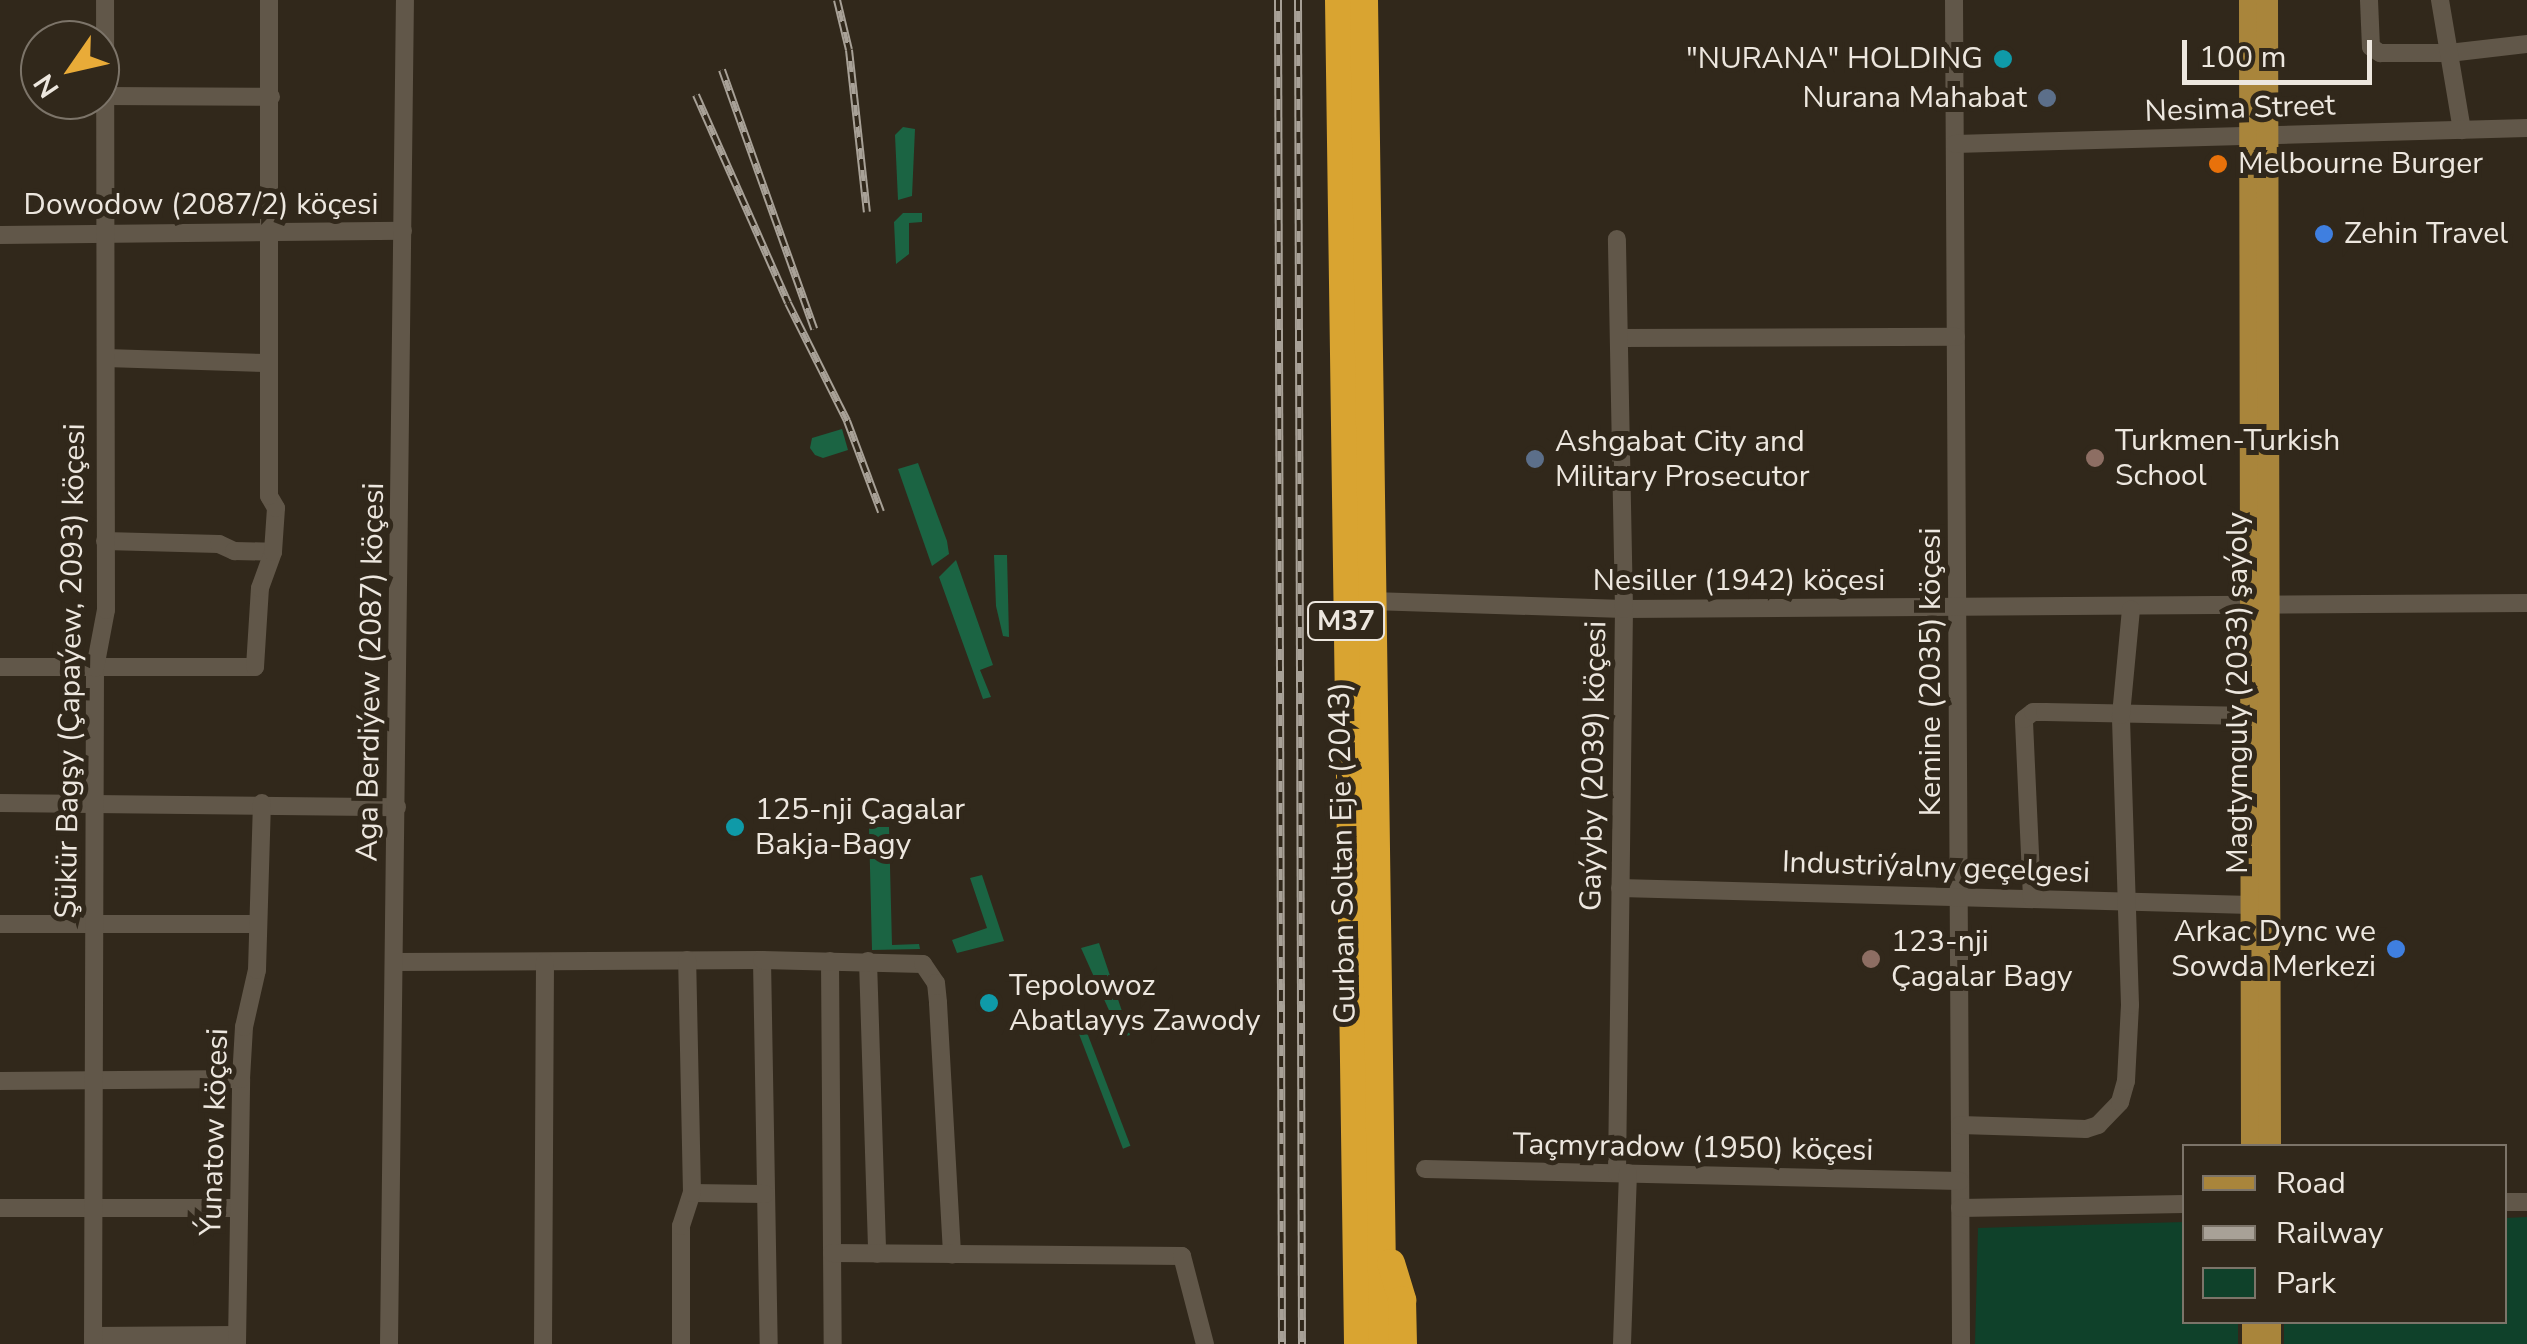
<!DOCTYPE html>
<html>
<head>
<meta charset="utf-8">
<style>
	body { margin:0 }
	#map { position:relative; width:2527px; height:1344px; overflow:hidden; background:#31281b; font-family:"Nunito Sans",sans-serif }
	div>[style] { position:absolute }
	.green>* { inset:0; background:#0f412a }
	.forest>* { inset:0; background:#1b6443; transform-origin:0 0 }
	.minor>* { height:18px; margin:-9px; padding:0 9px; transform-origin:9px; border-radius:9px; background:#615749 }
	.major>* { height:22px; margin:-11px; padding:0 11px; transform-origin:11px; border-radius:11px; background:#a9853b }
	.highway>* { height:28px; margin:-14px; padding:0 14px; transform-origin:14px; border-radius:14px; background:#d9a431 }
	.rail>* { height:8px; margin-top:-4px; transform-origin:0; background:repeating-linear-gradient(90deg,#31281b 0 11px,#a8a197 0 22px); box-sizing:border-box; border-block:2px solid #a8a197 }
	.dots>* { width:28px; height:28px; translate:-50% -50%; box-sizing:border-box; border:5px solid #31281b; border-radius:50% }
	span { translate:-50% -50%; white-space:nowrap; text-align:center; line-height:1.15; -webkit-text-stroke:10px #31281b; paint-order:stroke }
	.shield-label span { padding:2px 8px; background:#31281b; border:2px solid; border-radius:8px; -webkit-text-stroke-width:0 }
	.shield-label { font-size:28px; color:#ede7df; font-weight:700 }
	.poi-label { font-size:30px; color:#ede7df }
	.right { translate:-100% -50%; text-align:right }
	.left { translate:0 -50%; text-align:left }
	.street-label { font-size:30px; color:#ede7df }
	.legend { position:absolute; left:2182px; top:1144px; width:325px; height:180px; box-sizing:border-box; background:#31281b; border:2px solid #7c7469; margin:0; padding:12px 18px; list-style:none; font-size:30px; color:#ede7df }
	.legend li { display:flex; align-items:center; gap:20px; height:50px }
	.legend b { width:50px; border:2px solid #7c7469 }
	.north { position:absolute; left:20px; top:20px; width:100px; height:100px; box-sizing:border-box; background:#31281b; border:2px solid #7c7469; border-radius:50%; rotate:236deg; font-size:28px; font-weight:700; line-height:40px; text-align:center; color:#ede7df }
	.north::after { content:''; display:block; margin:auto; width:35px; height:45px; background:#e9ab38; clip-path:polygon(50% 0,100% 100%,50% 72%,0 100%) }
	.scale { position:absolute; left:2182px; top:40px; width:190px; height:45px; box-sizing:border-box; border:5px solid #ede7df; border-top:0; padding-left:12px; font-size:30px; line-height:35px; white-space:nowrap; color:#ede7df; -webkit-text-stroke:8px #31281b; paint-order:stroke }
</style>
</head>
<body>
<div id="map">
	<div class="green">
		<div style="clip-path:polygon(2527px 1217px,2527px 1344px,2284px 1344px,2284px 1322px,2504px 1322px,2505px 1218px)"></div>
		<div style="clip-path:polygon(2184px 1222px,2184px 1322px,2238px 1322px,2238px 1344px,1975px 1344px,1978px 1228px)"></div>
	</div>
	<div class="forest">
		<div style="clip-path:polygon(903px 127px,915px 129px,912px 196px,898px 200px,895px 135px)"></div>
		<div style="clip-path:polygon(903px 213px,922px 213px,922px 222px,909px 223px,909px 254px,896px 264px,894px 222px)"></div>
		<div style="clip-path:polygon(842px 429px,848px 450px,823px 458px,815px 455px,810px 448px,812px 438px)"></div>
		<div style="clip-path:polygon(918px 463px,947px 541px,949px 554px,932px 566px,898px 469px)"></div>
		<div style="clip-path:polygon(994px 555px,1007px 555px,1009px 637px,1003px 636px,996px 606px)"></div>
		<div style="clip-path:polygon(956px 560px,993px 665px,980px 670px,991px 697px,983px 699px,939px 577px)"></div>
		<div style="clip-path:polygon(869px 827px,889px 827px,892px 945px,919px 944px,920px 949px,872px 950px)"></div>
		<div style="clip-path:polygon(982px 875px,1004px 941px,957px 953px,952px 940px,987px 928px,970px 878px)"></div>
		<div style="clip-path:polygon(1099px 943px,1130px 1035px,1121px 1037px,1081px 948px)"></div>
		<div style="left:1081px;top:1017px;width:138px;height:8px;rotate:69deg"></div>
	</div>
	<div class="minor">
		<div style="left:1954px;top:0;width:1344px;rotate:89.7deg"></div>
		<div style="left:2369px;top:0;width:47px;rotate:87.6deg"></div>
		<div style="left:2371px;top:47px;width:11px;rotate:34deg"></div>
		<div style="left:2380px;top:53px;width:69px"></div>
		<div style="left:2449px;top:53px;width:79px;rotate:-6.6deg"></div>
		<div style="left:2440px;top:0;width:132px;rotate:80.4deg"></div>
		<div style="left:104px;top:96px;width:167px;rotate:0.3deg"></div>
		<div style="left:1955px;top:144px;width:572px;rotate:-1.6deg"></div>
		<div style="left:0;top:235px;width:403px;rotate:-0.6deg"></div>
		<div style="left:1620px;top:338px;width:336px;rotate:-0.2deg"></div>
		<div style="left:106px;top:358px;width:163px;rotate:1.8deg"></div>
		<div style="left:105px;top:541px;width:114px;rotate:1.5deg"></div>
		<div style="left:219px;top:544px;width:17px;rotate:25deg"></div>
		<div style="left:234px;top:551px;width:39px;rotate:1deg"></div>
		<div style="left:1371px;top:601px;width:253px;rotate:1.8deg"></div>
		<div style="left:1624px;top:609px;width:903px;rotate:-0.38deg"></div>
		<div style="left:0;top:667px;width:255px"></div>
		<div style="left:255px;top:667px;width:79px;rotate:-86.4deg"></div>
		<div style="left:260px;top:588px;width:38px;rotate:-70deg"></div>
		<div style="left:273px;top:552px;width:44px;rotate:-86.1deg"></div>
		<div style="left:276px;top:508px;width:14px;rotate:-120deg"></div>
		<div style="left:269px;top:496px;width:496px;rotate:-90deg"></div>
		<div style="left:0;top:803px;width:397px;rotate:0.6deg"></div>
		<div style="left:1620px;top:888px;width:631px;rotate:1.54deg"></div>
		<div style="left:2032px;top:898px;width:179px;rotate:-92.6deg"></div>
		<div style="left:2024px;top:719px;width:11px;rotate:-38deg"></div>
		<div style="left:2033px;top:712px;width:12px"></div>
		<div style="left:2045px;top:712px;width:206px;rotate:1.1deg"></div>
		<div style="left:0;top:924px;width:258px"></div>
		<div style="left:762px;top:960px;width:384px;rotate:89deg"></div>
		<div style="left:830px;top:961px;width:383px;rotate:89.6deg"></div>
		<div style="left:868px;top:961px;width:293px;rotate:88.2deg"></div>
		<div style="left:394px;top:962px;width:368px;rotate:-0.3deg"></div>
		<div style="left:762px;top:960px;width:161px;rotate:1.4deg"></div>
		<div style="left:923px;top:964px;width:23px;rotate:56deg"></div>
		<div style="left:936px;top:983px;width:20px;rotate:84deg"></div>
		<div style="left:938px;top:1003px;width:252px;rotate:86.8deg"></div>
		<div style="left:0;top:1081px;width:241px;rotate:-0.5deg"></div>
		<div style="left:1960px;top:1125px;width:126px;rotate:1.8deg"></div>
		<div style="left:2086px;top:1129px;width:13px;rotate:-18deg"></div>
		<div style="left:2098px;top:1125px;width:32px;rotate:-46deg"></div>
		<div style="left:2120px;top:1102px;width:22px;rotate:-74deg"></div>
		<div style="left:2126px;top:1081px;width:76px;rotate:-87deg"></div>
		<div style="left:2130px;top:1005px;width:290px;rotate:-91.8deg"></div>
		<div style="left:2121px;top:715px;width:106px;rotate:-84.6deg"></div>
		<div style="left:1425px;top:1169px;width:535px;rotate:1.28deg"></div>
		<div style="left:1617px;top:1173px;width:564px;rotate:-89.29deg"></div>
		<div style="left:1624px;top:609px;width:370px;rotate:-91.1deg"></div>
		<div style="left:692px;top:1193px;width:73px;rotate:0.8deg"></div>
		<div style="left:2504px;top:1202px;width:23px"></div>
		<div style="left:0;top:1208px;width:239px"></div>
		<div style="left:1960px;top:1208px;width:224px;rotate:-1deg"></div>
		<div style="left:832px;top:1253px;width:350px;rotate:0.5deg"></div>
		<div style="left:1182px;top:1256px;width:91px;rotate:75.4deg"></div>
		<div style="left:93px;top:1336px;width:144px;rotate:-0.4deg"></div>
		<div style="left:93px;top:1344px;width:676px;rotate:-89.83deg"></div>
		<div style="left:95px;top:668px;width:59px;rotate:-79.3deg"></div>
		<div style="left:106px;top:610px;width:610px;rotate:-90.09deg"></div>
		<div style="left:237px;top:1344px;width:265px;rotate:-89.1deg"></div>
		<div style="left:241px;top:1079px;width:52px;rotate:-86.7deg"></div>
		<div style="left:244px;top:1027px;width:58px;rotate:-77.2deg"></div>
		<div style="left:257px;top:970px;width:167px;rotate:-88.3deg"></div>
		<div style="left:389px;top:1344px;width:1344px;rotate:-89.32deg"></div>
		<div style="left:543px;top:1344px;width:382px;rotate:-89.7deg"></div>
		<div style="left:681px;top:1344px;width:118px;rotate:-90deg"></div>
		<div style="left:681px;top:1226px;width:35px;rotate:-72deg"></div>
		<div style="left:692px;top:1193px;width:233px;rotate:-91.2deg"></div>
		<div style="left:1622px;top:1344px;width:171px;rotate:-88deg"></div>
	</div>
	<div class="major">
		<div style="left:2250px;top:0;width:1146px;rotate:89.9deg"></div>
		<div style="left:2267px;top:0;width:1146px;rotate:89.85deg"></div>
		<div style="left:2253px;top:1322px;width:22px;rotate:90deg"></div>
		<div style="left:2270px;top:1322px;width:22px;rotate:90deg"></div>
	</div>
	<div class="highway">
		<div style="left:1339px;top:0;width:1344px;rotate:89.19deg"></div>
		<div style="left:1364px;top:0;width:1344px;rotate:89.19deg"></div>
		<div style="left:1391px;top:1263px;width:39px;rotate:73deg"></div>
		<div style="left:1402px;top:1300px;width:44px;rotate:88.7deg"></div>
	</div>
	<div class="rail">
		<div style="left:837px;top:0;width:51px;rotate:76.5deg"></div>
		<div style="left:849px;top:50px;width:163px;rotate:83.7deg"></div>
		<div style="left:1278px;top:0;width:1344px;rotate:89.83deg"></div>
		<div style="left:1298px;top:0;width:1344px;rotate:89.83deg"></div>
		<div style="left:722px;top:70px;width:275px;rotate:70.4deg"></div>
		<div style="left:696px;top:95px;width:227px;rotate:66.1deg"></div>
		<div style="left:788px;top:303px;width:132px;rotate:63.4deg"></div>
		<div style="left:847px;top:421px;width:97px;rotate:69.5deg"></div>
	</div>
	<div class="dots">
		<div style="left:2003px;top:59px;background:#0f9aa8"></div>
		<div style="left:2047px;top:98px;background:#5c6f8a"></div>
		<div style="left:2218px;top:164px;background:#e8710a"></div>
		<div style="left:2324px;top:234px;background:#3f7fe0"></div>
		<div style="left:2095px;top:458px;background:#8d6e63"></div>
		<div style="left:1535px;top:459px;background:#5c6f8a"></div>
		<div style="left:735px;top:827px;background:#0f9aa8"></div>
		<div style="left:2396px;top:949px;background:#3f7fe0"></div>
		<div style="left:1871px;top:959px;background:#8d6e63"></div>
		<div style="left:989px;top:1003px;background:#0f9aa8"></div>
	</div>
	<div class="shield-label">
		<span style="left:1346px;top:621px">M37</span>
	</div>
	<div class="poi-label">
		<span class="right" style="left:1983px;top:59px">"NURANA" HOLDING</span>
		<span class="right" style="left:2027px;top:98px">Nurana Mahabat</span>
		<span class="left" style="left:2238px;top:164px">Melbourne Burger</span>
		<span class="left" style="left:2344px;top:234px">Zehin Travel</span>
		<span class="left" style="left:2115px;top:458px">Turkmen-Turkish<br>School</span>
		<span class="left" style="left:1555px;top:459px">Ashgabat City and<br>Military Prosecutor</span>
		<span class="left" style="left:755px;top:827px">125-nji Çagalar<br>Bakja-Bagy</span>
		<span class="right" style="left:2376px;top:949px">Arkac Dync we<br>Sowda Merkezi</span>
		<span class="left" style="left:1891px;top:959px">123-nji<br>Çagalar Bagy</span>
		<span class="left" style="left:1009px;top:1003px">Tepolowoz<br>Abatlayys Zawody</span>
	</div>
	<div class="street-label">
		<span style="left:2240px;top:109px;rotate:-2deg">Nesima Street</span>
		<span style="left:201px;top:205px">Dowodow (2087/2) köçesi</span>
		<span style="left:1739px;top:581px">Nesiller (1942) köçesi</span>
		<span style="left:71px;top:671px;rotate:-89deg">Şükür Bagşy (Çapaýew, 2093) köçesi</span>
		<span style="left:371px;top:672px;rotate:-89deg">Aga Berdiýew (2087) köçesi</span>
		<span style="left:1931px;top:672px;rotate:-90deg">Kemine (2035) köçesi</span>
		<span style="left:2238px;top:693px;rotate:-90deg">Magtymguly (2033) şaýoly</span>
		<span style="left:1594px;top:766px;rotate:-89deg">Gaýyby (2039) köçesi</span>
		<span style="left:1343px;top:853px;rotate:-91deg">Gurban Soltan Eje (2043)</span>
		<span style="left:1936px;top:868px;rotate:2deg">Industriýalny geçelgesi</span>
		<span style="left:215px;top:1132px;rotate:-88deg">Ýunatow köçesi</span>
		<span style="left:1693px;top:1148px;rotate:1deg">Taçmyradow (1950) köçesi</span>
	</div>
	<ul class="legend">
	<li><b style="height:12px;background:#a9853b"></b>Road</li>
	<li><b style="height:12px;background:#a8a197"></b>Railway</li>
	<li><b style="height:28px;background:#0f412a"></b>Park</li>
	</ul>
	<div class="north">N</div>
	<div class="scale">100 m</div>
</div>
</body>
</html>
